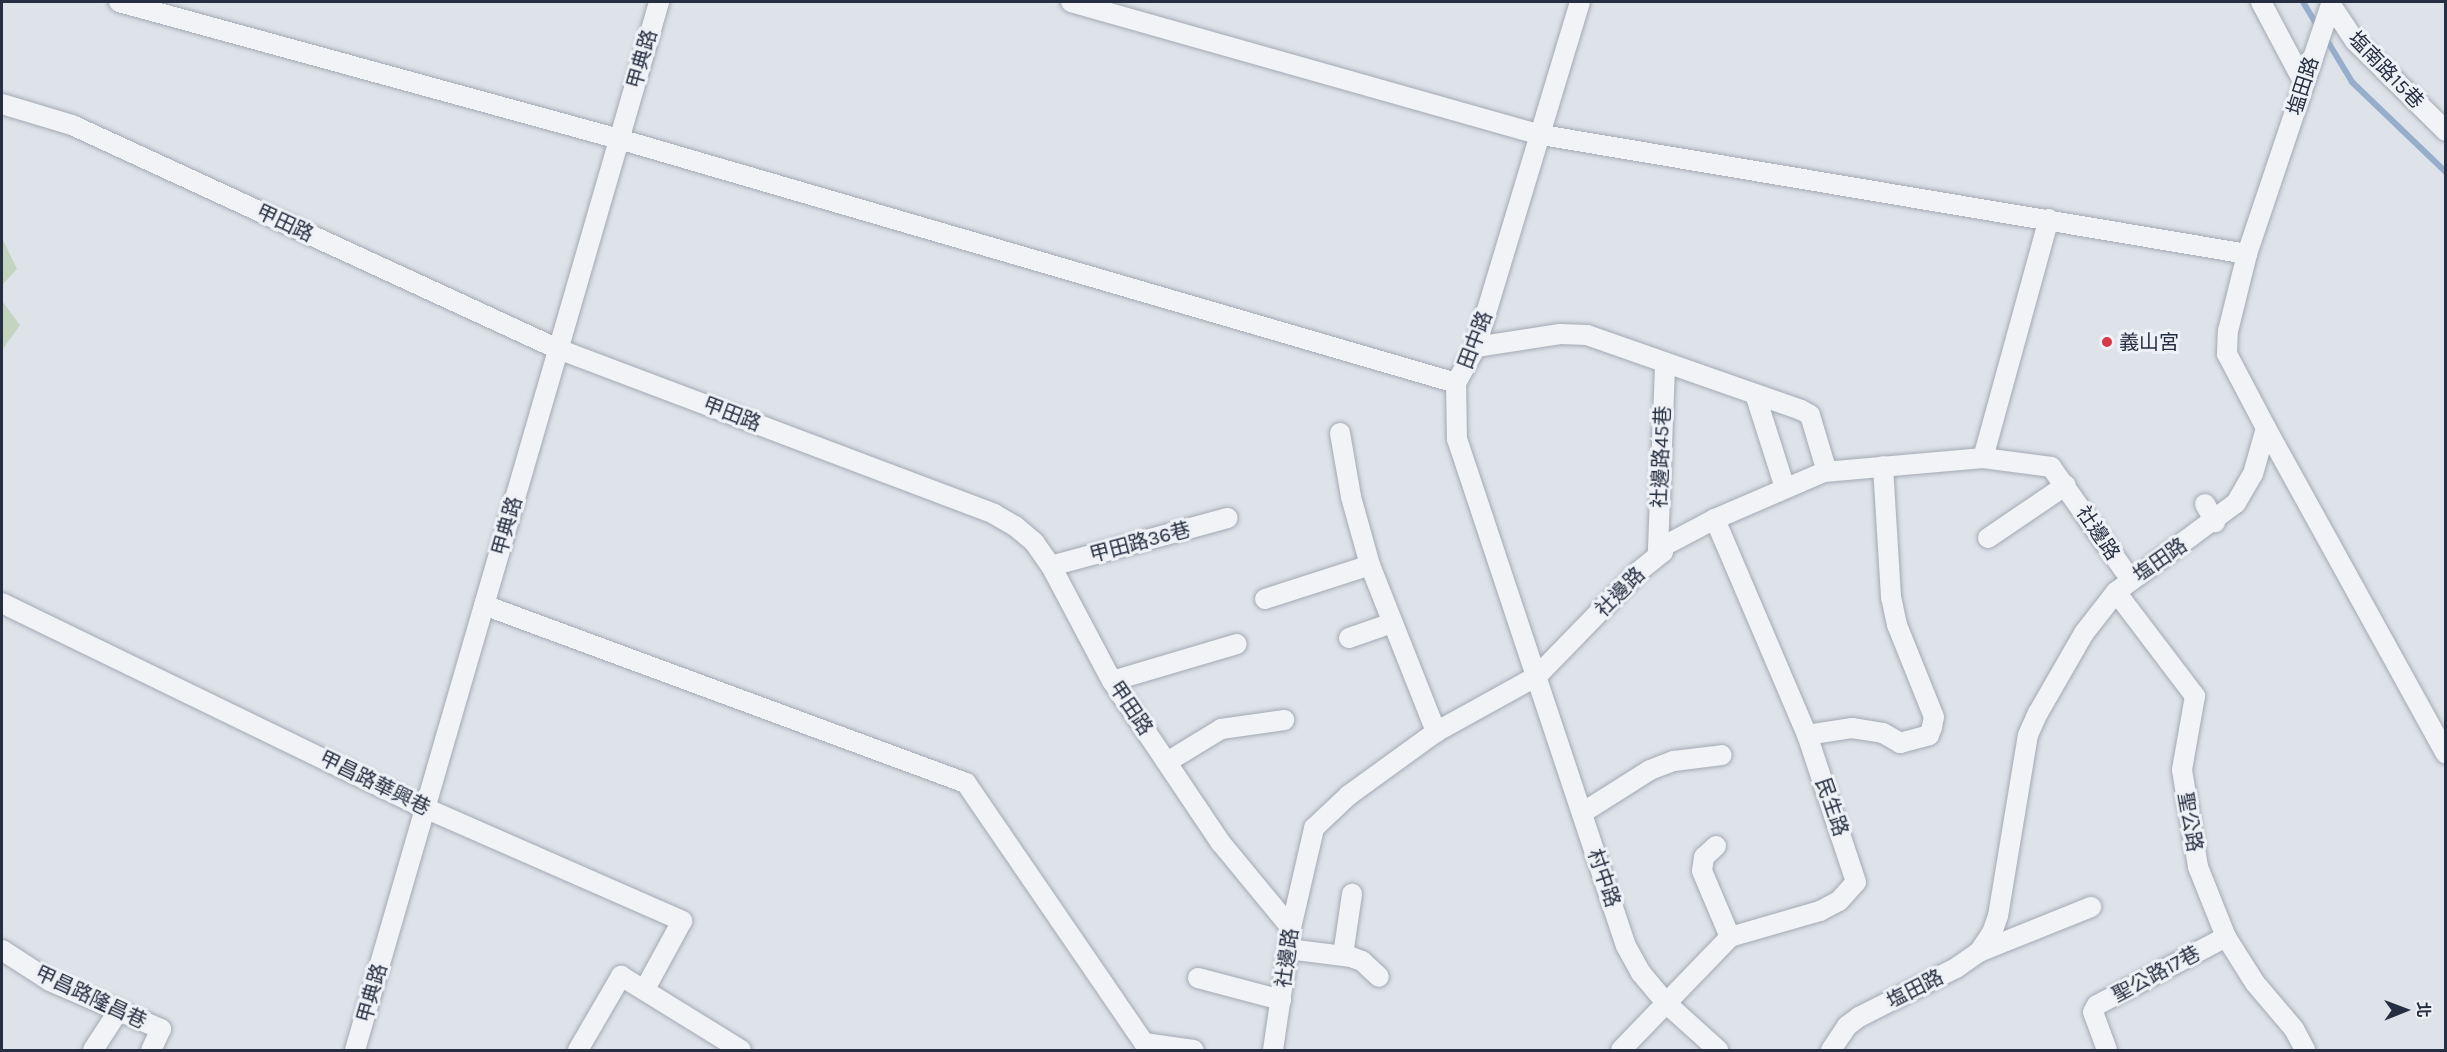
<!DOCTYPE html>
<html>
<head>
<meta charset="utf-8">
<style>
	body { margin:0 }
	#map { position:relative; width:2447px; height:1052px; overflow:hidden; background:#dee2e9; font-family:Karla,"Noto Sans TC",sans-serif }
	div>[style] { position:absolute }
	.green>* { inset:0; background:#c3d4bf }
	.stream>* { height:6px; margin:-3px; padding:0 3px; transform-origin:3px; border-radius:3px; background:#96aecc }
	.roads { filter:drop-shadow(0 0 2px #a3a9b3) drop-shadow(0 0 2px #a3a9b3) }
	.minor>* { height:20px; margin:-10px; padding:0 10px; transform-origin:10px; border-radius:10px; background:#f1f3f7 }
	.dots>* { width:16px; height:16px; translate:-50% -50%; box-sizing:border-box; border:3px solid #eef1f6; border-radius:50% }
	span { translate:-50% -50%; white-space:nowrap; text-align:center; line-height:1.15; -webkit-text-stroke:6px #eef1f6; paint-order:stroke }
	.street-label { font-size:20px; color:#262f41 }
	.poi-label { font-size:20px; color:#262f41 }
	.left { translate:0 -50%; text-align:left }
	.frame { position:absolute; inset:0; border:3px solid #262f41; pointer-events:none }
	.north { position:absolute; left:2375px; top:980px; width:60px; height:60px; -webkit-text-stroke:4px #eef1f6; paint-order:stroke; rotate:89deg; font-size:16px; font-weight:700; line-height:24px; text-align:center; color:#262f41 }
	.north::after { content:''; display:block; margin:auto; width:21px; height:27px; background:#262f41; clip-path:polygon(50% 0,100% 100%,50% 72%,0 100%) }
</style>
</head>
<body>
<div id="map">
	<div class="green">
		<div style="clip-path:polygon(2px 238px,17px 269px,2px 285px)"></div>
		<div style="clip-path:polygon(2px 301px,20px 325px,2px 350px)"></div>
	</div>
	<div class="stream">
		<div style="left:2303px;top:2px;width:31px;rotate:59deg"></div>
		<div style="left:2325px;top:37px;width:52px;rotate:59deg"></div>
		<div style="left:2352px;top:82px;width:130px;rotate:43.8deg"></div>
	</div>
	<div class="roads">
		<div class="minor">
			<div style="left:119px;top:2px;width:518px;rotate:15.32deg"></div>
			<div style="left:619px;top:139px;width:872px;rotate:16.25deg"></div>
			<div style="left:1071px;top:2px;width:489px;rotate:15.8deg"></div>
			<div style="left:1542px;top:135px;width:715px;rotate:9.58deg"></div>
			<div style="left:1580px;top:2px;width:360px;rotate:106.8deg"></div>
			<div style="left:1476px;top:347px;width:41px;rotate:119.1deg"></div>
			<div style="left:1456px;top:383px;width:56px;rotate:89deg"></div>
			<div style="left:1457px;top:439px;width:534px;rotate:71.57deg"></div>
			<div style="left:1626px;top:946px;width:31px;rotate:61deg"></div>
			<div style="left:1641px;top:973px;width:40px;rotate:50deg"></div>
			<div style="left:1667px;top:1004px;width:69px;rotate:42deg"></div>
			<div style="left:2261px;top:2px;width:92px;rotate:62deg"></div>
			<div style="left:2331px;top:5px;width:43px;rotate:56.3deg"></div>
			<div style="left:2355px;top:41px;width:128px;rotate:44.7deg"></div>
			<div style="left:2px;top:104px;width:73px;rotate:16.7deg"></div>
			<div style="left:72px;top:125px;width:535px;rotate:24.75deg"></div>
			<div style="left:558px;top:349px;width:466px;rotate:20.7deg"></div>
			<div style="left:994px;top:514px;width:24px;rotate:30deg"></div>
			<div style="left:1015px;top:526px;width:25px;rotate:40deg"></div>
			<div style="left:1034px;top:542px;width:29px;rotate:55deg"></div>
			<div style="left:1051px;top:566px;width:130px;rotate:62.1deg"></div>
			<div style="left:1112px;top:681px;width:195px;rotate:56.1deg"></div>
			<div style="left:1221px;top:843px;width:110px;rotate:50.5deg"></div>
			<div style="left:1476px;top:347px;width:85px;rotate:-8.8deg"></div>
			<div style="left:1560px;top:334px;width:27px;rotate:2deg"></div>
			<div style="left:1587px;top:335px;width:227px;rotate:19.3deg"></div>
			<div style="left:1801px;top:410px;width:10px;rotate:29deg"></div>
			<div style="left:1810px;top:415px;width:59px;rotate:73.4deg"></div>
			<div style="left:1755px;top:394px;width:99px;rotate:72.3deg"></div>
			<div style="left:2266px;top:428px;width:372px;rotate:61.1deg"></div>
			<div style="left:1340px;top:433px;width:65px;rotate:80.2deg"></div>
			<div style="left:1351px;top:497px;width:71px;rotate:74.4deg"></div>
			<div style="left:1370px;top:565px;width:180px;rotate:68.4deg"></div>
			<div style="left:1983px;top:458px;width:248px;rotate:-74.6deg"></div>
			<div style="left:2205px;top:504px;width:21px;rotate:61deg"></div>
			<div style="left:1988px;top:538px;width:94px;rotate:-34.2deg"></div>
			<div style="left:1658px;top:549px;width:184px;rotate:-87.8deg"></div>
			<div style="left:1051px;top:566px;width:183px;rotate:-15.2deg"></div>
			<div style="left:2116px;top:592px;width:131px;rotate:52.8deg"></div>
			<div style="left:2195px;top:696px;width:75px;rotate:100deg"></div>
			<div style="left:2182px;top:770px;width:98px;rotate:80.6deg"></div>
			<div style="left:2198px;top:867px;width:75px;rotate:68.2deg"></div>
			<div style="left:2226px;top:937px;width:54px;rotate:57.8deg"></div>
			<div style="left:2255px;top:983px;width:60px;rotate:49.7deg"></div>
			<div style="left:2294px;top:1029px;width:24px;rotate:62deg"></div>
			<div style="left:1265px;top:599px;width:110px;rotate:-17.9deg"></div>
			<div style="left:2px;top:603px;width:470px;rotate:25.9deg"></div>
			<div style="left:425px;top:808px;width:281px;rotate:23.7deg"></div>
			<div style="left:682px;top:921px;width:77px;rotate:118.6deg"></div>
			<div style="left:484px;top:605px;width:514px;rotate:20.27deg"></div>
			<div style="left:966px;top:783px;width:315px;rotate:55.6deg"></div>
			<div style="left:1144px;top:1043px;width:50px;rotate:8deg"></div>
			<div style="left:1349px;top:638px;width:46px;rotate:-19.2deg"></div>
			<div style="left:1112px;top:681px;width:130px;rotate:-16.5deg"></div>
			<div style="left:1807px;top:735px;width:46px;rotate:-8.8deg"></div>
			<div style="left:1852px;top:728px;width:31px;rotate:9deg"></div>
			<div style="left:1883px;top:733px;width:20px;rotate:30deg"></div>
			<div style="left:1900px;top:743px;width:30px;rotate:-15deg"></div>
			<div style="left:1929px;top:735px;width:9px;rotate:-69deg"></div>
			<div style="left:1932px;top:727px;width:10px;rotate:-79deg"></div>
			<div style="left:1934px;top:717px;width:99px;rotate:-111.9deg"></div>
			<div style="left:1897px;top:625px;width:29px;rotate:-102deg"></div>
			<div style="left:1891px;top:597px;width:131px;rotate:-93.5deg"></div>
			<div style="left:1167px;top:762px;width:63px;rotate:-31.4deg"></div>
			<div style="left:1221px;top:729px;width:64px;rotate:-8.1deg"></div>
			<div style="left:1582px;top:813px;width:80px;rotate:-32.3deg"></div>
			<div style="left:1650px;top:770px;width:26px;rotate:-21deg"></div>
			<div style="left:1674px;top:761px;width:48px;rotate:-7.1deg"></div>
			<div style="left:1716px;top:846px;width:16px;rotate:137deg"></div>
			<div style="left:1704px;top:857px;width:14px;rotate:98deg"></div>
			<div style="left:1702px;top:871px;width:72px;rotate:67deg"></div>
			<div style="left:1288px;top:949px;width:64px;rotate:7.2deg"></div>
			<div style="left:1351px;top:957px;width:12px;rotate:20deg"></div>
			<div style="left:1362px;top:961px;width:23px;rotate:43deg"></div>
			<div style="left:2px;top:950px;width:57px;rotate:32.9deg"></div>
			<div style="left:50px;top:981px;width:121px;rotate:23.4deg"></div>
			<div style="left:161px;top:1029px;width:23px;rotate:115deg"></div>
			<div style="left:1979px;top:952px;width:121px;rotate:-21.9deg"></div>
			<div style="left:1343px;top:955px;width:62px;rotate:-81.6deg"></div>
			<div style="left:1198px;top:978px;width:86px;rotate:14.8deg"></div>
			<div style="left:93px;top:1050px;width:44px;rotate:-57deg"></div>
			<div style="left:355px;top:1050px;width:1091px;rotate:-73.82deg"></div>
			<div style="left:578px;top:1050px;width:86px;rotate:-59.8deg"></div>
			<div style="left:621px;top:976px;width:141px;rotate:31.7deg"></div>
			<div style="left:1273px;top:1050px;width:123px;rotate:-81.6deg"></div>
			<div style="left:1291px;top:928px;width:103px;rotate:-77deg"></div>
			<div style="left:1314px;top:828px;width:48px;rotate:-43.3deg"></div>
			<div style="left:1349px;top:795px;width:107px;rotate:-35.9deg"></div>
			<div style="left:1436px;top:732px;width:115px;rotate:-29deg"></div>
			<div style="left:1537px;top:676px;width:145px;rotate:-45.8deg"></div>
			<div style="left:1638px;top:572px;width:32px;rotate:-39deg"></div>
			<div style="left:1663px;top:552px;width:6px;rotate:-149deg"></div>
			<div style="left:1658px;top:549px;width:64px;rotate:-27.8deg"></div>
			<div style="left:1715px;top:519px;width:119px;rotate:-23.3deg"></div>
			<div style="left:1824px;top:472px;width:160px;rotate:-5deg"></div>
			<div style="left:1983px;top:458px;width:69px;rotate:7.5deg"></div>
			<div style="left:2051px;top:467px;width:138px;rotate:54.7deg"></div>
			<div style="left:1621px;top:1050px;width:157px;rotate:-46deg"></div>
			<div style="left:1730px;top:937px;width:94px;rotate:-16.1deg"></div>
			<div style="left:1820px;top:911px;width:21px;rotate:-28deg"></div>
			<div style="left:1839px;top:901px;width:25px;rotate:-48deg"></div>
			<div style="left:1856px;top:882px;width:155px;rotate:-108.4deg"></div>
			<div style="left:1807px;top:735px;width:235px;rotate:-113.1deg"></div>
			<div style="left:1831px;top:1050px;width:29px;rotate:-56deg"></div>
			<div style="left:1847px;top:1026px;width:15px;rotate:-37deg"></div>
			<div style="left:1859px;top:1017px;width:109px;rotate:-26.8deg"></div>
			<div style="left:1956px;top:968px;width:28px;rotate:-35deg"></div>
			<div style="left:1979px;top:952px;width:23px;rotate:-56deg"></div>
			<div style="left:1992px;top:933px;width:18px;rotate:-71deg"></div>
			<div style="left:1998px;top:916px;width:183px;rotate:-80.6deg"></div>
			<div style="left:2028px;top:735px;width:24px;rotate:-66deg"></div>
			<div style="left:2038px;top:713px;width:92px;rotate:-60.1deg"></div>
			<div style="left:2084px;top:633px;width:52px;rotate:-52deg"></div>
			<div style="left:2116px;top:592px;width:149px;rotate:-36.6deg"></div>
			<div style="left:2236px;top:503px;width:34px;rotate:-60deg"></div>
			<div style="left:2253px;top:474px;width:48px;rotate:-74.2deg"></div>
			<div style="left:2266px;top:428px;width:84px;rotate:-117.8deg"></div>
			<div style="left:2227px;top:354px;width:23px;rotate:-88deg"></div>
			<div style="left:2228px;top:331px;width:79px;rotate:-76.1deg"></div>
			<div style="left:2247px;top:254px;width:266px;rotate:-71.4deg"></div>
			<div style="left:2107px;top:1050px;width:40px;rotate:-110.2deg"></div>
			<div style="left:2093px;top:1012px;width:8px;rotate:-60deg"></div>
			<div style="left:2097px;top:1005px;width:146px;rotate:-27.8deg"></div>
		</div>
	</div>
	<div class="dots">
		<div style="left:2107px;top:342px;background:#d83949"></div>
	</div>
	<div class="street-label">
		<span style="left:642px;top:59px;rotate:-74deg">甲典路</span>
		<span style="left:2386px;top:70px;rotate:46deg">塩南路15巷</span>
		<span style="left:2303px;top:86px;rotate:-72deg">塩田路</span>
		<span style="left:285px;top:223px;rotate:25deg">甲田路</span>
		<span style="left:1475px;top:340px;rotate:-69deg">田中路</span>
		<span style="left:732px;top:414px;rotate:21deg">甲田路</span>
		<span style="left:1661px;top:457px;rotate:-88deg">社邊路45巷</span>
		<span style="left:507px;top:526px;rotate:-74deg">甲典路</span>
		<span style="left:2098px;top:533px;rotate:56deg">社邊路</span>
		<span style="left:1140px;top:542px;rotate:-15deg">甲田路36巷</span>
		<span style="left:2160px;top:560px;rotate:-35deg">塩田路</span>
		<span style="left:1620px;top:592px;rotate:-45deg">社邊路</span>
		<span style="left:1131px;top:708px;rotate:56deg">甲田路</span>
		<span style="left:375px;top:783px;rotate:26deg">甲昌路華興巷</span>
		<span style="left:1832px;top:807px;rotate:71deg">民生路</span>
		<span style="left:2190px;top:822px;rotate:80deg">聖公路</span>
		<span style="left:1604px;top:878px;rotate:71deg">村中路</span>
		<span style="left:1287px;top:958px;rotate:-82deg">社邊路</span>
		<span style="left:2156px;top:974px;rotate:-28deg">聖公路17巷</span>
		<span style="left:1915px;top:989px;rotate:-27deg">塩田路</span>
		<span style="left:372px;top:993px;rotate:-74deg">甲典路</span>
		<span style="left:91px;top:997px;rotate:25deg">甲昌路隆昌巷</span>
	</div>
	<div class="poi-label">
		<span class="left" style="left:2119px;top:342px">義山宮</span>
	</div>
	<div class="frame"></div>
	<div class="north">北</div>
</div>
</body>
</html>
